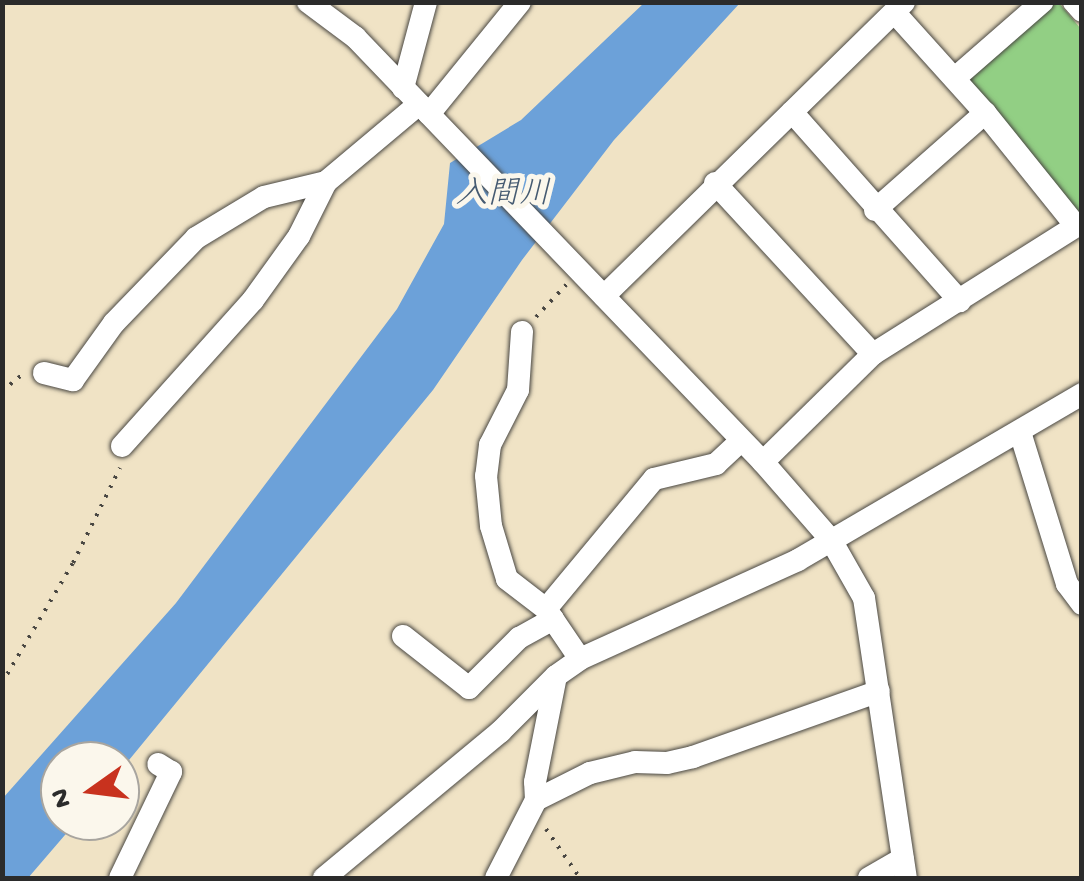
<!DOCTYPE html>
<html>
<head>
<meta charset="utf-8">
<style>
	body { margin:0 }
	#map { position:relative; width:1084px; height:881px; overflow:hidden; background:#f0e3c5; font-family:"Gochi Hand","Klee One",sans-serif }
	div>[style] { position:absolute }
	.green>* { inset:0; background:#92cf84 }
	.water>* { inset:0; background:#6ca1d9 }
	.path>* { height:4px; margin-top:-2px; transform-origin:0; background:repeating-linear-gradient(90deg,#494742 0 2.5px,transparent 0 10.5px) }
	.roads { filter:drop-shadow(0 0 2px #494742) drop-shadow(0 0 2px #494742) }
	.minor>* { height:22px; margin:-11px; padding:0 11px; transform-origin:11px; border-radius:11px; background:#fff }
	span { translate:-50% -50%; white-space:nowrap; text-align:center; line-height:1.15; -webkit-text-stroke:10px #fbf7ec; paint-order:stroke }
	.water-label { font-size:32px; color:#455a71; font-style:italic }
	.frame { position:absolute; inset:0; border:5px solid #2b2b2b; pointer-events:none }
	.north { position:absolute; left:40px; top:741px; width:100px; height:100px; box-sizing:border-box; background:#fbf7ec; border:2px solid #a8a59f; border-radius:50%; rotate:256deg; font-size:28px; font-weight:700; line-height:40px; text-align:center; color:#2b2b2b }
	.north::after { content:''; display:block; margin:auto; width:35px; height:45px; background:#c8321e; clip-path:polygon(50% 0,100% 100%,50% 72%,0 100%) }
</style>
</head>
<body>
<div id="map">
	<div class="green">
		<div style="clip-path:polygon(1053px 3px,1059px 3px,1081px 29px,1081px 215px,967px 79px)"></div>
	</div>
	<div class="water">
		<div style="clip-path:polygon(644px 3px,740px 3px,614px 140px,522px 260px,433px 390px,120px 771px,120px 761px,60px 761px,60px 821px,77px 821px,28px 878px,3px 878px,3px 798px,176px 603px,397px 309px,444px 224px,450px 163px,521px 120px)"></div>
	</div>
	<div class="path">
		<div style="left:536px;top:317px;width:45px;rotate:-46.8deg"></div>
		<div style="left:2px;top:391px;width:27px;rotate:-39deg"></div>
		<div style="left:2px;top:683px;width:139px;rotate:-59.4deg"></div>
		<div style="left:73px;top:563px;width:106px;rotate:-63.7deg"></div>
		<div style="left:546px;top:829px;width:60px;rotate:55.2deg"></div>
	</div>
	<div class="roads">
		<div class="minor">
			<div style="left:308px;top:2px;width:59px;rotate:36.7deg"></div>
			<div style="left:355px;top:37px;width:589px;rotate:46.17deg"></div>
			<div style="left:763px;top:462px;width:103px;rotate:48.9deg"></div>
			<div style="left:831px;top:540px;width:67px;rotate:60.4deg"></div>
			<div style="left:864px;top:598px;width:283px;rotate:81.5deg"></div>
			<div style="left:1074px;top:2px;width:12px;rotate:48deg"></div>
			<div style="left:955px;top:78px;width:116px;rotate:-41.1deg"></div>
			<div style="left:403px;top:88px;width:89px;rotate:-75deg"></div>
			<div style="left:792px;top:112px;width:253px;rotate:48.4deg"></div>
			<div style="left:429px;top:114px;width:144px;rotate:-50.9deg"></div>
			<div style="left:715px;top:183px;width:233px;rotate:47.3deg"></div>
			<div style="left:875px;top:210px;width:147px;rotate:-41.4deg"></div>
			<div style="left:604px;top:296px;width:420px;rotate:-44.4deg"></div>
			<div style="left:522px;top:332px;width:58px;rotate:93.9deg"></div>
			<div style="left:518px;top:390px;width:62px;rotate:117deg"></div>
			<div style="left:490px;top:445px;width:31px;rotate:97deg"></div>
			<div style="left:486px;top:476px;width:50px;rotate:84.3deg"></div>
			<div style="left:491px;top:526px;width:55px;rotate:73.2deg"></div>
			<div style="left:507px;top:579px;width:49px;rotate:37.6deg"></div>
			<div style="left:546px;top:609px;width:60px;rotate:55.8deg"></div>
			<div style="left:44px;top:373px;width:30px;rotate:14deg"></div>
			<div style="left:73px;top:380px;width:70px;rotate:-54.3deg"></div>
			<div style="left:114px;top:323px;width:118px;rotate:-46deg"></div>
			<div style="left:196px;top:238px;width:79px;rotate:-31.1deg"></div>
			<div style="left:264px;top:197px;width:64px;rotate:-13.6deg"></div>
			<div style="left:326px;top:182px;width:121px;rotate:-40deg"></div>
			<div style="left:1020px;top:432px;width:159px;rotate:72.8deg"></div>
			<div style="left:1067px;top:584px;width:25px;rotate:53deg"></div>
			<div style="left:122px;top:446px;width:196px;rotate:-48.1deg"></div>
			<div style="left:253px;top:300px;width:79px;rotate:-54.3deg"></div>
			<div style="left:299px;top:236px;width:60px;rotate:-63.4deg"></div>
			<div style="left:763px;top:462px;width:154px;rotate:-44.5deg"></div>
			<div style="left:873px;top:354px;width:240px;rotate:-32.2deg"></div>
			<div style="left:1076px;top:226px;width:145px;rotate:-128.8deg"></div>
			<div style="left:985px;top:113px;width:135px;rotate:-132deg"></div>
			<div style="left:546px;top:609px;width:169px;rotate:-50.3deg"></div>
			<div style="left:654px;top:479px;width:64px;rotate:-13.6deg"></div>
			<div style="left:716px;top:464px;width:34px;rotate:-43deg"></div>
			<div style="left:403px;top:636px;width:84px;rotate:38.2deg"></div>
			<div style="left:469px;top:688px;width:71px;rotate:-45deg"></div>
			<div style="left:519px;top:638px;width:39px;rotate:-29deg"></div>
			<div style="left:536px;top:800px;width:18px;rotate:-93deg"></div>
			<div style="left:535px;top:782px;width:108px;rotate:-78.8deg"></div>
			<div style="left:120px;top:878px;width:118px;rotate:-64.3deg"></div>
			<div style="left:171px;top:772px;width:15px;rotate:-148deg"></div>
			<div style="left:324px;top:878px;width:229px;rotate:-39.7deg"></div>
			<div style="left:500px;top:732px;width:79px;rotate:-45deg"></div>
			<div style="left:556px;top:676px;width:29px;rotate:-35deg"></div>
			<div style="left:580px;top:659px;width:239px;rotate:-24.4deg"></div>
			<div style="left:798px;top:560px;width:329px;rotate:-30.3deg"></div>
			<div style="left:496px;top:878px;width:88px;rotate:-62.9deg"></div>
			<div style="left:536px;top:800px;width:60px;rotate:-26.6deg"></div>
			<div style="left:590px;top:773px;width:46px;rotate:-13.7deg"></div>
			<div style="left:635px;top:762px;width:32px;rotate:2deg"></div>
			<div style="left:667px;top:763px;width:27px;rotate:-13deg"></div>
			<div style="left:693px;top:757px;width:197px;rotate:-19.5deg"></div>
			<div style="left:869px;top:878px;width:39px;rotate:-30deg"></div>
		</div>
	</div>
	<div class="water-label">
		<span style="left:503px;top:196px">入間川</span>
	</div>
	<div class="frame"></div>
	<div class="north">N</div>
</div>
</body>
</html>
